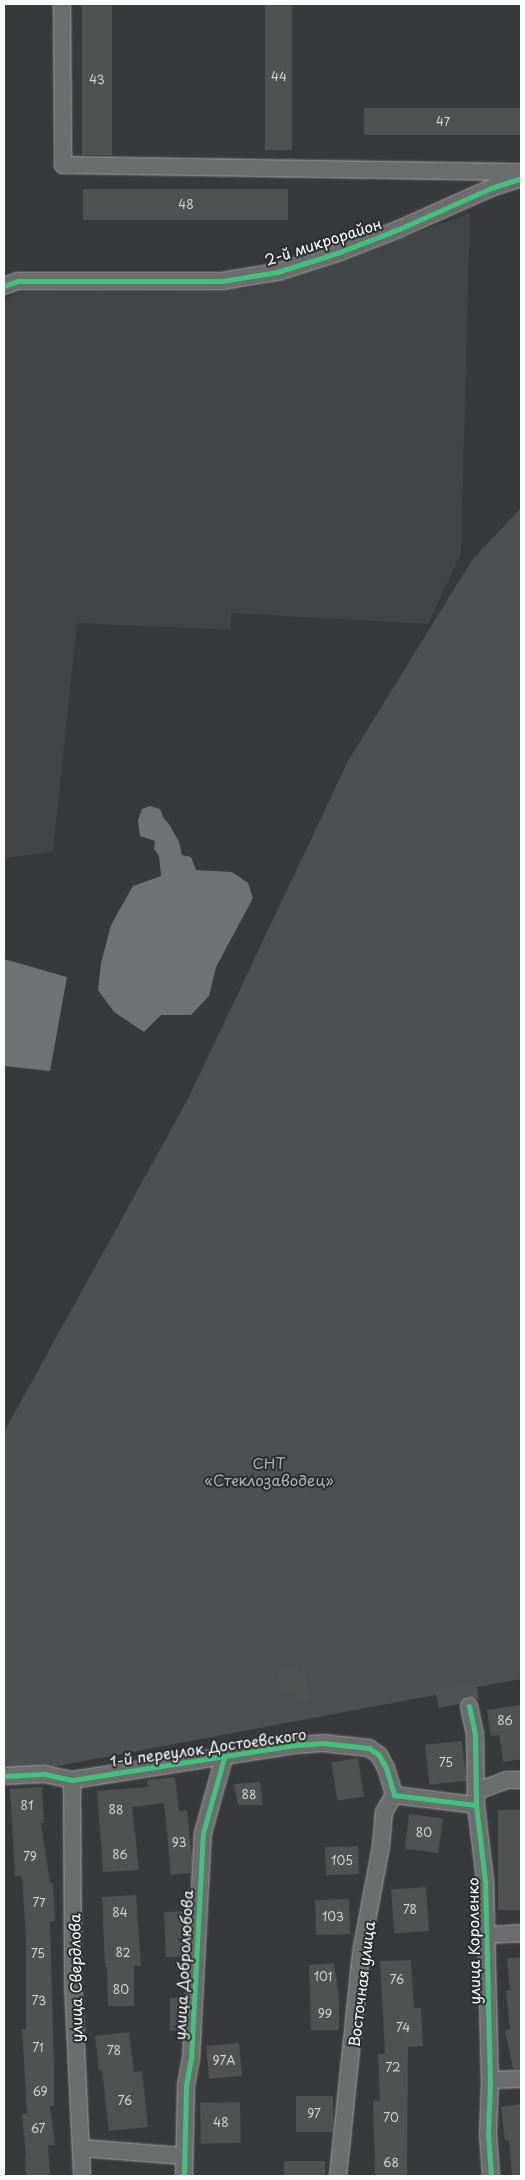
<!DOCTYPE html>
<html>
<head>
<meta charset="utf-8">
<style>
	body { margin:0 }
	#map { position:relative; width:525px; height:2180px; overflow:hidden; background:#38393a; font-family:"Playpen Sans",sans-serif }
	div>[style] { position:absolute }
	.built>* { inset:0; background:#424546 }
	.green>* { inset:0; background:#4d4f50 }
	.water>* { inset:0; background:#707273 }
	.building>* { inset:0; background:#505151; transform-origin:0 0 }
	.roads { filter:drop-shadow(0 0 1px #a5a6a6) drop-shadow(0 0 1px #a5a6a6) }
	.minor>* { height:16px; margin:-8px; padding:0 8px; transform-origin:8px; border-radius:8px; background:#6c6d6d }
	.cycleway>* { height:5px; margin:-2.5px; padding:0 2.5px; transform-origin:2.5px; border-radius:2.5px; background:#40c37c }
	span { translate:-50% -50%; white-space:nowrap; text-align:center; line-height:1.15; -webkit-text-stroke:4px #2a2d2e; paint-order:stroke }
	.number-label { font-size:12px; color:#d3d4d4 }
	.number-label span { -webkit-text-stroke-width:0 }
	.street-label { font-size:15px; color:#fff }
	.park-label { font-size:15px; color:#b0b2b2 }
	.frame { position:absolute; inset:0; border:5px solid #fff; pointer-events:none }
</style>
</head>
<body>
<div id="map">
	<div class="built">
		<div style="clip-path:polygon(470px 213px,461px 553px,428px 624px,231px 613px,231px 630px,77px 623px,53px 852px,4px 858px,4px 299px,20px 292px,217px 290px,255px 287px,339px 261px)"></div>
	</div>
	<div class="green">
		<div style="clip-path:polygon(521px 508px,521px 1679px,4px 1776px,4px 1432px,189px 1097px,348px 761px,472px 560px)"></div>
	</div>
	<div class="water">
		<div style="clip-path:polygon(150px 806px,160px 809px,163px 817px,169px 824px,179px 842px,182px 855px,191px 857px,196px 870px,232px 872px,248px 883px,253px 898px,216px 967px,209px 996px,191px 1015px,161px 1015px,144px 1032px,114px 1012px,98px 990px,101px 963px,111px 925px,133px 886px,161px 876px,159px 856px,154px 849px,155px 841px,140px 836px,138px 820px,142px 809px)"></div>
		<div style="clip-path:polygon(4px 959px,67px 977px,50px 1071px,4px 1066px)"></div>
	</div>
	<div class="building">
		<div style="left:82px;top:4px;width:30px;height:151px"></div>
		<div style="left:265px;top:4px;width:27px;height:146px"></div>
		<div style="left:521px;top:108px;width:27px;height:157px;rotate:90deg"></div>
		<div style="left:288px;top:189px;width:31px;height:205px;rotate:90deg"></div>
		<div style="clip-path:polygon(298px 1666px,299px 1672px,305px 1671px,309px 1699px,296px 1701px,295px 1690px,281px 1692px,277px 1669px)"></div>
		<div style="clip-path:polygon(476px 1683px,479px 1700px,467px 1696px,462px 1699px,459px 1704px,439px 1708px,435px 1691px)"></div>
		<div style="clip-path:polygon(521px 1705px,521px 1759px,503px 1762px,499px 1735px,491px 1736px,487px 1710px)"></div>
		<div style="left:462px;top:1741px;width:40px;height:37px;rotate:84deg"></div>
		<div style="left:358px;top:1758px;width:39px;height:27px;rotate:81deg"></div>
		<div style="clip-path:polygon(175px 1777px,179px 1811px,187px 1810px,192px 1857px,191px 1873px,171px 1875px,164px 1803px,132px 1807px,139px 1870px,103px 1872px,97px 1791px,148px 1787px,147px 1780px)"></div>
		<div style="clip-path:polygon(260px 1782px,263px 1805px,238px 1805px,234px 1784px)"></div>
		<div style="clip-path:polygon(42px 1787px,44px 1823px,41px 1823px,50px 1883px,53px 1883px,55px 1921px,50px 1922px,54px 2067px,54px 2106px,50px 2106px,55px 2145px,48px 2145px,50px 2176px,26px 2176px,25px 2158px,26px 2157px,22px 2114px,27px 2113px,22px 2029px,26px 2029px,26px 1939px,22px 1876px,15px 1876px,10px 1789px)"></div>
		<div style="left:521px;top:1810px;width:100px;height:23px;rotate:90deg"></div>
		<div style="left:409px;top:1814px;width:34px;height:35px;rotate:7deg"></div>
		<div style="left:358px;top:1846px;width:28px;height:33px;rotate:88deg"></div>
		<div style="left:426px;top:1887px;width:44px;height:35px;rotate:86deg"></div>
		<div style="clip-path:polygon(136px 1895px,141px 1966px,134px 1966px,134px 2006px,108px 2006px,107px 1967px,105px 1967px,102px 1897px)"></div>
		<div style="left:349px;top:1899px;width:35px;height:34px;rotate:88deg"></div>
		<div style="clip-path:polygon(189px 1911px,186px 1957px,166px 1957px,164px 1912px)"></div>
		<div style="clip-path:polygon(521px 1957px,521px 2069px,513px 2069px,505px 2030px,510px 2029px,506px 1991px,510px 1990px,507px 1959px)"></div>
		<div style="clip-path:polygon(411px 1960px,414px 2008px,421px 2008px,423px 2046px,408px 2047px,407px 2176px,375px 2176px,373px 2100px,380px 2101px,378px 2054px,385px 2054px,380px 1961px)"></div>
		<div style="clip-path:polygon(334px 1963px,339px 1998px,339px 2030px,311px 2030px,309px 1965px)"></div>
		<div style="clip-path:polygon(170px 1998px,184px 1998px,182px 2030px,170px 2031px)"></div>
		<div style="clip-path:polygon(129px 2032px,134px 2072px,142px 2071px,148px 2127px,109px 2131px,102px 2070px,99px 2071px,95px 2036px)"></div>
		<div style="left:239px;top:2043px;width:33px;height:33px;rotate:85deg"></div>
		<div style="left:296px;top:2096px;width:37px;height:36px"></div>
		<div style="left:240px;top:2102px;width:41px;height:40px;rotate:89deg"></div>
		<div style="clip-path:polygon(521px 2104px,521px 2176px,512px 2176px,509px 2140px,505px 2141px,501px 2107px)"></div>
		<div style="left:284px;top:2161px;width:41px;height:15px"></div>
	</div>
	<div class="roads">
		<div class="minor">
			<div style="left:62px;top:4px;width:161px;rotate:89.6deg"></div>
			<div style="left:63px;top:165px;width:458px;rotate:0.9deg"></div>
			<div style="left:4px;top:286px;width:15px;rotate:-20deg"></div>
			<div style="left:18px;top:281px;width:204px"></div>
			<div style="left:222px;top:281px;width:56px;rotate:-9.3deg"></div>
			<div style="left:277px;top:272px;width:66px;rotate:-17.6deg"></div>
			<div style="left:340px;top:252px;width:63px;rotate:-21.3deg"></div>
			<div style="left:399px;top:229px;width:101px;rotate:-24deg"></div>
			<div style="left:491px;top:188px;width:32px;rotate:-18deg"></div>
			<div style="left:469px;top:1706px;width:29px;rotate:78deg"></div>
			<div style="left:475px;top:1734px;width:71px;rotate:89.2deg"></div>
			<div style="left:476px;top:1805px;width:76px;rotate:83.2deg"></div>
			<div style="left:485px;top:1880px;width:200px;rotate:88.6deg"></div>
			<div style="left:490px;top:2080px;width:54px;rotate:92.1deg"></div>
			<div style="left:488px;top:2134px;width:42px;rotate:85.9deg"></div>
			<div style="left:4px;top:1776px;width:40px;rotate:-2.9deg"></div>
			<div style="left:44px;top:1774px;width:29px;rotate:12deg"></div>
			<div style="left:72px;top:1780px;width:227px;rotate:-8.9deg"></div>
			<div style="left:296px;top:1745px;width:27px;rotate:-4deg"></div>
			<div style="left:323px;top:1743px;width:46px;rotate:6.2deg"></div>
			<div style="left:369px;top:1748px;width:12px;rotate:35deg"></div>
			<div style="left:379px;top:1755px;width:15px;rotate:62deg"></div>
			<div style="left:386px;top:1768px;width:28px;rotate:73deg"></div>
			<div style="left:394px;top:1795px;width:83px;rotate:7deg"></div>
			<div style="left:72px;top:1780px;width:202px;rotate:89.7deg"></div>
			<div style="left:73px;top:1982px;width:194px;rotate:87.3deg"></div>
			<div style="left:477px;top:1791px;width:32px;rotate:-20deg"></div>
			<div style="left:507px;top:1780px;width:14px"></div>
			<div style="left:486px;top:1935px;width:35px;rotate:-3deg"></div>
			<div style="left:490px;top:2080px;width:31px;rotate:-2deg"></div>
			<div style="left:81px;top:2148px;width:102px;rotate:4.5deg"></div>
			<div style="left:184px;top:2176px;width:90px;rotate:-88.7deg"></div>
			<div style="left:186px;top:2086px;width:27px;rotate:-80deg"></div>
			<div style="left:191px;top:2059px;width:226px;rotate:-87deg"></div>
			<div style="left:203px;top:1833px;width:78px;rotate:-74.4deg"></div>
			<div style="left:338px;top:2176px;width:224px;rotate:-84.1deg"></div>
			<div style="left:361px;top:1953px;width:109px;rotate:-79.4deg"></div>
			<div style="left:381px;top:1846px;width:34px;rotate:-85deg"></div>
			<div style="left:384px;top:1812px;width:20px;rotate:-60deg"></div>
		</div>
	</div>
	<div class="cycleway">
		<div style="left:4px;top:286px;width:15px;rotate:-20deg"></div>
		<div style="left:18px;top:281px;width:204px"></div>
		<div style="left:222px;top:281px;width:56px;rotate:-9.3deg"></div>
		<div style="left:277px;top:272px;width:66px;rotate:-17.6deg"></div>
		<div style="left:340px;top:252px;width:63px;rotate:-21.3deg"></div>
		<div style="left:399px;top:229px;width:101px;rotate:-24deg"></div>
		<div style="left:491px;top:188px;width:32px;rotate:-18deg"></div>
		<div style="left:469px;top:1706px;width:29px;rotate:78deg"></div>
		<div style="left:475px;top:1734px;width:71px;rotate:89.2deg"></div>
		<div style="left:476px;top:1805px;width:76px;rotate:83.2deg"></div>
		<div style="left:485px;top:1880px;width:200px;rotate:88.6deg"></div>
		<div style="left:490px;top:2080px;width:54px;rotate:92.1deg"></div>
		<div style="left:488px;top:2134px;width:42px;rotate:85.9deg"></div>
		<div style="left:4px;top:1776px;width:40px;rotate:-2.9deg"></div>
		<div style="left:44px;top:1774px;width:29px;rotate:12deg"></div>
		<div style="left:72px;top:1780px;width:227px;rotate:-8.9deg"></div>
		<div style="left:296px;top:1745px;width:27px;rotate:-4deg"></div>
		<div style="left:323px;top:1743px;width:46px;rotate:6.2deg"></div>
		<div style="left:369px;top:1748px;width:12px;rotate:35deg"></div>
		<div style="left:379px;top:1755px;width:15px;rotate:62deg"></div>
		<div style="left:386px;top:1768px;width:28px;rotate:73deg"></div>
		<div style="left:394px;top:1795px;width:83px;rotate:7deg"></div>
		<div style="left:184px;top:2176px;width:90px;rotate:-88.7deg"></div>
		<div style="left:186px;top:2086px;width:27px;rotate:-80deg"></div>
		<div style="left:191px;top:2059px;width:226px;rotate:-87deg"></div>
		<div style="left:203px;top:1833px;width:78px;rotate:-74.4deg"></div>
	</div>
	<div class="number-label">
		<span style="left:279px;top:77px">44</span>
		<span style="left:97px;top:80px">43</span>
		<span style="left:443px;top:122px">47</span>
		<span style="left:186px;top:205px">48</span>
		<span style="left:505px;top:1721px">86</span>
		<span style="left:446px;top:1763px">75</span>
		<span style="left:249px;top:1795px">88</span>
		<span style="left:27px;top:1806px">81</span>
		<span style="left:116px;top:1810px">88</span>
		<span style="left:424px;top:1833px">80</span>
		<span style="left:179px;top:1843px">93</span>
		<span style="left:120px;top:1855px">86</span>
		<span style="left:30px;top:1857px">79</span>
		<span style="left:342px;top:1861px">105</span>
		<span style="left:39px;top:1903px">77</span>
		<span style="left:410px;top:1910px">78</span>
		<span style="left:120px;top:1913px">84</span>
		<span style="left:333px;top:1917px">103</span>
		<span style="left:123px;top:1953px">82</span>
		<span style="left:38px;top:1954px">75</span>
		<span style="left:323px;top:1977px">101</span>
		<span style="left:397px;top:1980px">76</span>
		<span style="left:121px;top:1990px">80</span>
		<span style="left:39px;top:2001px">73</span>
		<span style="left:325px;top:2014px">99</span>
		<span style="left:403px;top:2028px">74</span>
		<span style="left:38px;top:2048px">71</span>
		<span style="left:114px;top:2051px">78</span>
		<span style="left:224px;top:2061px">97А</span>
		<span style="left:393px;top:2068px">72</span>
		<span style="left:40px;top:2092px">69</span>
		<span style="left:125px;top:2101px">76</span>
		<span style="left:314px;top:2114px">97</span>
		<span style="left:391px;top:2118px">70</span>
		<span style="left:221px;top:2123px">48</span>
		<span style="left:38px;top:2129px">67</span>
		<span style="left:391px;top:2163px">68</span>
	</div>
	<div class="street-label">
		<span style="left:323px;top:241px;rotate:-18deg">2-й микрорайон</span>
		<span style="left:208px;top:1747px;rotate:-8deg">1-й переулок Достоевского</span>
		<span style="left:473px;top:1941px;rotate:-91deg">улица Короленко</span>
		<span style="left:183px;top:1965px;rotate:-87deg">улица Добролюбова</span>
		<span style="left:75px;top:1978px;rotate:-91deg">улица Свердлова</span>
		<span style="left:361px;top:1984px;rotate:-83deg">Восточная улица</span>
	</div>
	<div class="park-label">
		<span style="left:269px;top:1471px">СНТ<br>«Стеклозаводец»</span>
	</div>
	<div class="frame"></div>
</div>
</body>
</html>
